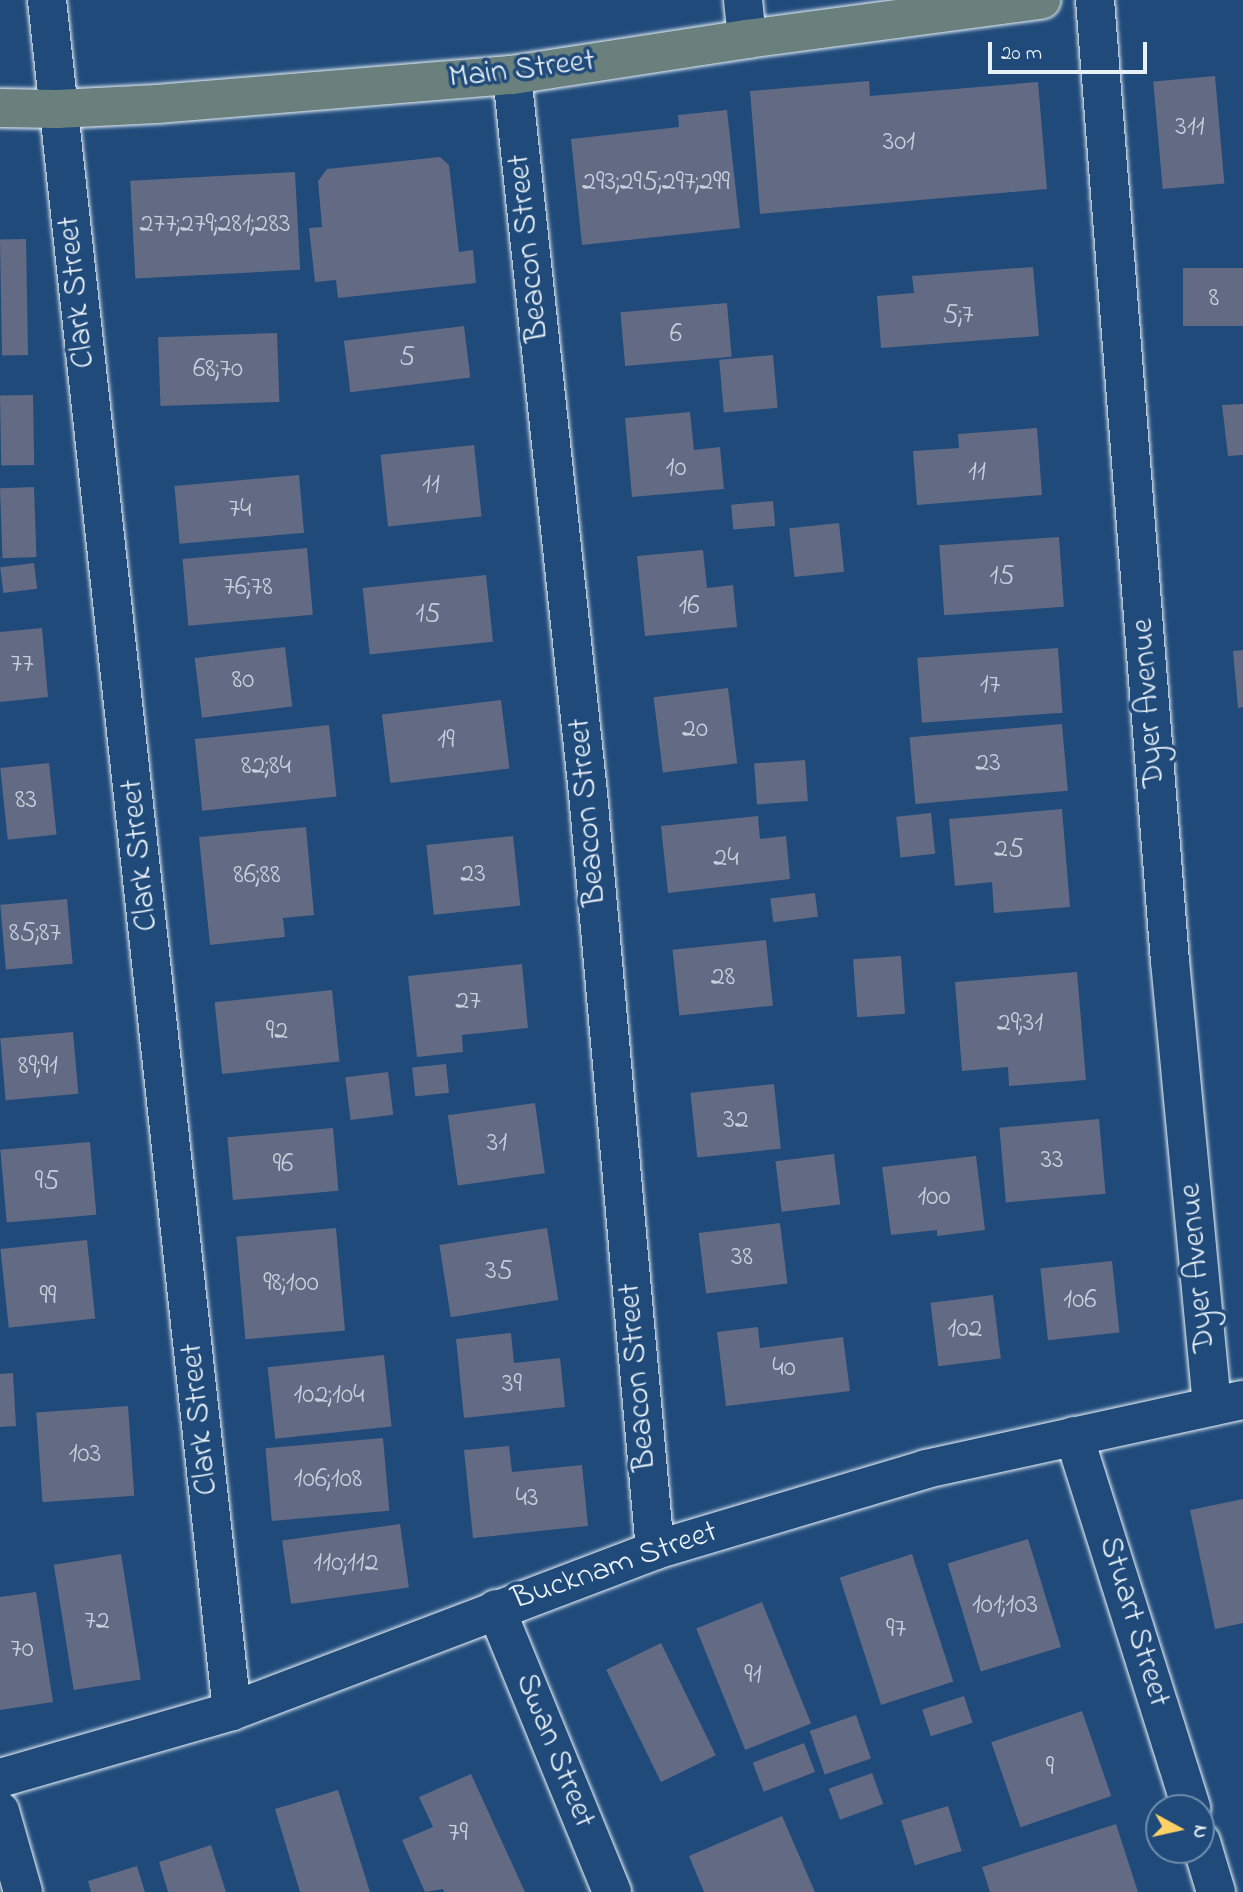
<!DOCTYPE html>
<html>
<head>
<meta charset="utf-8">
<style>
	body { margin:0 }
	#map { position:relative; width:1243px; height:1892px; overflow:hidden; background:#1f4a7a; font-family:"Indie Flower",sans-serif }
	div>[style] { position:absolute }
	.building>* { inset:0; background:#626a84; transform-origin:0 0 }
	.roads { filter:drop-shadow(0 0 2px #e8f1f8) drop-shadow(0 0 2px #e8f1f8) }
	.minor>* { height:38px; margin:-19px; padding:0 19px; transform-origin:19px; border-radius:19px; background:#1f4a7a }
	.major>* { height:38px; margin:-19px; padding:0 19px; transform-origin:19px; border-radius:19px; background:#6a807d }
	span { translate:-50% -50%; white-space:nowrap; text-align:center; line-height:1.15; -webkit-text-stroke:7px #1f4a7a; paint-order:stroke }
	.number-label { font-size:28px; color:#c6cfdb }
	.number-label span { -webkit-text-stroke-width:0 }
	.street-label { font-size:32px; color:#e8f1f8 }
	.north { position:absolute; left:1145px; top:1794px; width:70px; height:70px; box-sizing:border-box; background:#1f4a7a; border:2px solid #6f8dac; border-radius:50%; rotate:98deg; font-size:19px; font-weight:700; line-height:28px; text-align:center; color:#e8f1f8 }
	.north::after { content:''; display:block; margin:auto; width:24px; height:32px; background:#ffd166; clip-path:polygon(50% 0,100% 100%,50% 72%,0 100%) }
	.scale { position:absolute; left:988px; top:42px; width:159px; height:32px; box-sizing:border-box; border:4px solid #e8f1f8; border-top:0; padding-left:9px; font-size:21px; line-height:24px; white-space:nowrap; color:#e8f1f8; -webkit-text-stroke:5px #1f4a7a; paint-order:stroke }
</style>
</head>
<body>
<div id="map">
	<div class="building">
		<div style="left:1215px;top:76px;width:108px;height:62px;rotate:85deg"></div>
		<div style="clip-path:polygon(869px 81px,870px 96px,1038px 82px,1047px 189px,760px 214px,750px 91px)"></div>
		<div style="clip-path:polygon(727px 110px,740px 228px,582px 245px,571px 139px,679px 127px,678px 115px)"></div>
		<div style="clip-path:polygon(440px 157px,449px 165px,459px 252px,473px 250px,476px 283px,338px 298px,336px 280px,315px 282px,309px 228px,322px 227px,318px 181px,327px 169px)"></div>
		<div style="left:295px;top:172px;width:98px;height:165px;rotate:87deg"></div>
		<div style="left:26px;top:239px;width:116px;height:26px;rotate:89deg"></div>
		<div style="clip-path:polygon(1033px 267px,1039px 336px,881px 348px,877px 296px,914px 293px,912px 276px)"></div>
		<div style="left:1243px;top:268px;width:58px;height:60px;rotate:90deg"></div>
		<div style="left:727px;top:303px;width:54px;height:107px;rotate:85deg"></div>
		<div style="left:464px;top:326px;width:52px;height:121px;rotate:83deg"></div>
		<div style="left:277px;top:333px;width:69px;height:119px;rotate:88deg"></div>
		<div style="left:773px;top:355px;width:53px;height:54px;rotate:85deg"></div>
		<div style="left:33px;top:395px;width:70px;height:33px;rotate:89deg"></div>
		<div style="clip-path:polygon(1243px 404px,1243px 455px,1228px 456px,1222px 405px)"></div>
		<div style="clip-path:polygon(690px 412px,694px 450px,720px 447px,724px 489px,632px 497px,625px 418px)"></div>
		<div style="clip-path:polygon(1037px 428px,1042px 495px,917px 505px,913px 451px,959px 448px,958px 434px)"></div>
		<div style="left:474px;top:445px;width:72px;height:94px;rotate:84deg"></div>
		<div style="left:299px;top:475px;width:58px;height:125px;rotate:85deg"></div>
		<div style="left:34px;top:487px;width:70px;height:34px;rotate:88deg"></div>
		<div style="left:773px;top:501px;width:25px;height:42px;rotate:85deg"></div>
		<div style="left:839px;top:523px;width:49px;height:50px;rotate:84deg"></div>
		<div style="left:1059px;top:537px;width:70px;height:120px;rotate:86deg"></div>
		<div style="left:307px;top:548px;width:67px;height:125px;rotate:85deg"></div>
		<div style="clip-path:polygon(703px 550px,707px 588px,733px 585px,737px 627px,645px 636px,637px 556px)"></div>
		<div style="left:34px;top:563px;width:26px;height:34px;rotate:83deg"></div>
		<div style="left:486px;top:575px;width:67px;height:124px;rotate:84deg"></div>
		<div style="clip-path:polygon(42px 628px,48px 697px,0 702px,0 632px)"></div>
		<div style="left:285px;top:647px;width:60px;height:91px;rotate:83deg"></div>
		<div style="left:1058px;top:648px;width:65px;height:141px;rotate:86deg"></div>
		<div style="clip-path:polygon(1243px 650px,1243px 707px,1238px 708px,1233px 651px)"></div>
		<div style="left:728px;top:688px;width:76px;height:75px;rotate:83deg"></div>
		<div style="left:501px;top:700px;width:69px;height:120px;rotate:83deg"></div>
		<div style="left:1062px;top:724px;width:67px;height:153px;rotate:85deg"></div>
		<div style="left:329px;top:725px;width:72px;height:135px;rotate:84deg"></div>
		<div style="left:805px;top:760px;width:41px;height:51px;rotate:86deg"></div>
		<div style="left:49px;top:763px;width:72px;height:49px;rotate:84deg"></div>
		<div style="clip-path:polygon(1062px 809px,1070px 907px,994px 913px,992px 882px,955px 886px,949px 819px)"></div>
		<div style="left:931px;top:813px;width:41px;height:35px;rotate:84deg"></div>
		<div style="clip-path:polygon(758px 816px,760px 839px,786px 836px,790px 879px,668px 893px,661px 826px)"></div>
		<div style="clip-path:polygon(306px 827px,314px 915px,283px 918px,285px 937px,210px 945px,199px 837px)"></div>
		<div style="left:513px;top:836px;width:70px;height:87px;rotate:84deg"></div>
		<div style="left:815px;top:893px;width:24px;height:45px;rotate:83deg"></div>
		<div style="left:67px;top:899px;width:65px;height:67px;rotate:85deg"></div>
		<div style="left:766px;top:940px;width:66px;height:94px;rotate:84deg"></div>
		<div style="left:901px;top:956px;width:58px;height:48px;rotate:86deg"></div>
		<div style="clip-path:polygon(522px 964px,528px 1028px,462px 1035px,463px 1052px,417px 1057px,408px 976px)"></div>
		<div style="clip-path:polygon(1077px 972px,1086px 1080px,1009px 1086px,1008px 1067px,962px 1071px,955px 982px)"></div>
		<div style="left:332px;top:990px;width:72px;height:118px;rotate:84deg"></div>
		<div style="left:73px;top:1032px;width:62px;height:73px;rotate:85deg"></div>
		<div style="left:446px;top:1064px;width:29px;height:34px;rotate:84deg"></div>
		<div style="left:388px;top:1072px;width:43px;height:43px;rotate:83deg"></div>
		<div style="left:774px;top:1084px;width:65px;height:84px;rotate:84deg"></div>
		<div style="left:535px;top:1103px;width:71px;height:88px;rotate:82deg"></div>
		<div style="left:1099px;top:1119px;width:75px;height:100px;rotate:85deg"></div>
		<div style="left:333px;top:1128px;width:63px;height:106px;rotate:85deg"></div>
		<div style="left:90px;top:1142px;width:73px;height:90px;rotate:85deg"></div>
		<div style="left:834px;top:1154px;width:51px;height:59px;rotate:83deg"></div>
		<div style="clip-path:polygon(976px 1156px,985px 1230px,937px 1236px,937px 1230px,891px 1235px,882px 1167px)"></div>
		<div style="left:780px;top:1223px;width:61px;height:82px;rotate:83deg"></div>
		<div style="left:336px;top:1228px;width:103px;height:100px;rotate:85deg"></div>
		<div style="left:547px;top:1228px;width:73px;height:109px;rotate:81deg"></div>
		<div style="left:87px;top:1240px;width:79px;height:87px;rotate:84deg"></div>
		<div style="left:1112px;top:1261px;width:72px;height:72px;rotate:84deg"></div>
		<div style="left:993px;top:1295px;width:64px;height:63px;rotate:83deg"></div>
		<div style="clip-path:polygon(758px 1327px,760px 1348px,843px 1337px,850px 1391px,726px 1406px,717px 1332px)"></div>
		<div style="clip-path:polygon(511px 1333px,514px 1363px,560px 1358px,565px 1407px,464px 1418px,456px 1339px)"></div>
		<div style="left:384px;top:1355px;width:72px;height:117px;rotate:84deg"></div>
		<div style="clip-path:polygon(13px 1373px,16px 1426px,0 1427px,0 1374px)"></div>
		<div style="left:128px;top:1406px;width:90px;height:92px;rotate:86deg"></div>
		<div style="left:383px;top:1438px;width:73px;height:118px;rotate:85deg"></div>
		<div style="clip-path:polygon(509px 1446px,512px 1472px,582px 1465px,588px 1526px,473px 1538px,464px 1450px)"></div>
		<div style="clip-path:polygon(1243px 1499px,1243px 1623px,1215px 1629px,1190px 1510px)"></div>
		<div style="left:400px;top:1524px;width:64px;height:119px;rotate:82deg"></div>
		<div style="left:1028px;top:1539px;width:113px;height:84px;rotate:73deg"></div>
		<div style="left:121px;top:1554px;width:127px;height:68px;rotate:81deg"></div>
		<div style="left:912px;top:1554px;width:134px;height:76px;rotate:72deg"></div>
		<div style="clip-path:polygon(36px 1592px,53px 1702px,0 1710px,0 1597px)"></div>
		<div style="left:762px;top:1602px;width:131px;height:71px;rotate:68deg"></div>
		<div style="left:661px;top:1643px;width:125px;height:61px;rotate:64deg"></div>
		<div style="left:964px;top:1696px;width:28px;height:44px;rotate:72deg"></div>
		<div style="left:1082px;top:1711px;width:90px;height:96px;rotate:71deg"></div>
		<div style="left:856px;top:1715px;width:46px;height:49px;rotate:71deg"></div>
		<div style="left:804px;top:1743px;width:31px;height:55px;rotate:69deg"></div>
		<div style="left:872px;top:1773px;width:33px;height:46px;rotate:70deg"></div>
		<div style="clip-path:polygon(471px 1774px,525px 1892px,444px 1892px,443px 1889px,425px 1892px,402px 1840px,433px 1827px,419px 1797px)"></div>
		<div style="clip-path:polygon(338px 1790px,370px 1892px,300px 1892px,275px 1809px)"></div>
		<div style="left:948px;top:1806px;width:47px;height:49px;rotate:73deg"></div>
		<div style="clip-path:polygon(782px 1816px,815px 1892px,704px 1892px,689px 1856px)"></div>
		<div style="clip-path:polygon(1116px 1824px,1138px 1892px,990px 1892px,982px 1867px)"></div>
		<div style="clip-path:polygon(211px 1845px,226px 1892px,168px 1892px,159px 1862px)"></div>
		<div style="clip-path:polygon(137px 1866px,145px 1892px,91px 1892px,88px 1881px)"></div>
	</div>
	<div class="roads">
		<div class="minor">
			<div style="left:47px;top:0;width:1721px;rotate:83.83deg"></div>
			<div style="left:743px;top:0;width:39px;rotate:84deg"></div>
			<div style="left:1095px;top:0;width:964px;rotate:85.54deg"></div>
			<div style="left:1170px;top:961px;width:447px;rotate:84.6deg"></div>
			<div style="left:512px;top:75px;width:722px;rotate:83.96deg"></div>
			<div style="left:588px;top:793px;width:760px;rotate:84.94deg"></div>
			<div style="left:1074px;top:1436px;width:390px;rotate:72.5deg"></div>
			<div style="left:496px;top:1609px;width:306px;rotate:67.7deg"></div>
			<div style="left:0;top:1778px;width:241px;rotate:-16.1deg"></div>
			<div style="left:232px;top:1711px;width:453px;rotate:-20.8deg"></div>
			<div style="left:655px;top:1550px;width:283px;rotate:-16.6deg"></div>
			<div style="left:926px;top:1469px;width:324px;rotate:-12.3deg"></div>
			<div style="left:0;top:1811px;width:84px;rotate:74.1deg"></div>
			<div style="left:1201px;top:1842px;width:52px;rotate:73.3deg"></div>
		</div>
		<div class="major">
			<div style="left:0;top:108px;width:57px;rotate:1deg"></div>
			<div style="left:57px;top:109px;width:100px;rotate:-2.9deg"></div>
			<div style="left:157px;top:104px;width:356px;rotate:-4.7deg"></div>
			<div style="left:512px;top:75px;width:238px;rotate:-8.7deg"></div>
			<div style="left:747px;top:39px;width:297px;rotate:-7.6deg"></div>
		</div>
	</div>
	<div class="number-label">
		<span style="left:1190px;top:128px">311</span>
		<span style="left:899px;top:143px">301</span>
		<span style="left:656px;top:183px">293;295;297;299</span>
		<span style="left:215px;top:225px">277;279;281;283</span>
		<span style="left:1214px;top:299px">8</span>
		<span style="left:958px;top:316px">5;7</span>
		<span style="left:676px;top:335px">6</span>
		<span style="left:407px;top:358px">5</span>
		<span style="left:218px;top:370px">68;70</span>
		<span style="left:676px;top:469px">10</span>
		<span style="left:977px;top:473px">11</span>
		<span style="left:431px;top:486px">11</span>
		<span style="left:240px;top:510px">74</span>
		<span style="left:1002px;top:577px">15</span>
		<span style="left:248px;top:588px">76;78</span>
		<span style="left:689px;top:607px">16</span>
		<span style="left:428px;top:615px">15</span>
		<span style="left:22px;top:665px">77</span>
		<span style="left:243px;top:681px">80</span>
		<span style="left:990px;top:686px">17</span>
		<span style="left:695px;top:730px">20</span>
		<span style="left:446px;top:741px">19</span>
		<span style="left:988px;top:764px">23</span>
		<span style="left:266px;top:767px">82;84</span>
		<span style="left:26px;top:801px">83</span>
		<span style="left:1009px;top:850px">25</span>
		<span style="left:726px;top:859px">24</span>
		<span style="left:473px;top:875px">23</span>
		<span style="left:257px;top:876px">86;88</span>
		<span style="left:35px;top:934px">85;87</span>
		<span style="left:723px;top:978px">28</span>
		<span style="left:468px;top:1002px">27</span>
		<span style="left:1020px;top:1024px">29;31</span>
		<span style="left:277px;top:1032px">92</span>
		<span style="left:38px;top:1067px">89;91</span>
		<span style="left:736px;top:1121px">32</span>
		<span style="left:497px;top:1144px">31</span>
		<span style="left:1052px;top:1161px">33</span>
		<span style="left:283px;top:1165px">96</span>
		<span style="left:47px;top:1182px">95</span>
		<span style="left:934px;top:1198px">100</span>
		<span style="left:742px;top:1258px">38</span>
		<span style="left:499px;top:1272px">35</span>
		<span style="left:291px;top:1284px">98;100</span>
		<span style="left:48px;top:1297px">99</span>
		<span style="left:1080px;top:1301px">106</span>
		<span style="left:965px;top:1330px">102</span>
		<span style="left:784px;top:1369px">40</span>
		<span style="left:512px;top:1385px">39</span>
		<span style="left:329px;top:1396px">102;104</span>
		<span style="left:85px;top:1455px">103</span>
		<span style="left:328px;top:1480px">106;108</span>
		<span style="left:527px;top:1499px">43</span>
		<span style="left:346px;top:1564px">110;112</span>
		<span style="left:1005px;top:1606px">101;103</span>
		<span style="left:97px;top:1622px">72</span>
		<span style="left:896px;top:1630px">97</span>
		<span style="left:22px;top:1650px">70</span>
		<span style="left:753px;top:1676px">91</span>
		<span style="left:1050px;top:1768px">9</span>
		<span style="left:458px;top:1834px">79</span>
	</div>
	<div class="street-label">
		<span style="left:522px;top:71px;rotate:-7deg">Main Street</span>
		<span style="left:530px;top:248px;rotate:-96deg">Beacon Street</span>
		<span style="left:78px;top:292px;rotate:-96deg">Clark Street</span>
		<span style="left:1150px;top:703px;rotate:-94deg">Dyer Avenue</span>
		<span style="left:589px;top:812px;rotate:-95deg">Beacon Street</span>
		<span style="left:141px;top:855px;rotate:-96deg">Clark Street</span>
		<span style="left:1199px;top:1268px;rotate:-95deg">Dyer Avenue</span>
		<span style="left:639px;top:1377px;rotate:-95deg">Beacon Street</span>
		<span style="left:201px;top:1419px;rotate:-96deg">Clark Street</span>
		<span style="left:615px;top:1567px;rotate:-19deg">Bucknam Street</span>
		<span style="left:1133px;top:1622px;rotate:73deg">Stuart Street</span>
		<span style="left:554px;top:1751px;rotate:68deg">Swan Street</span>
	</div>
	<div class="north">N</div>
	<div class="scale">20 m</div>
</div>
</body>
</html>
